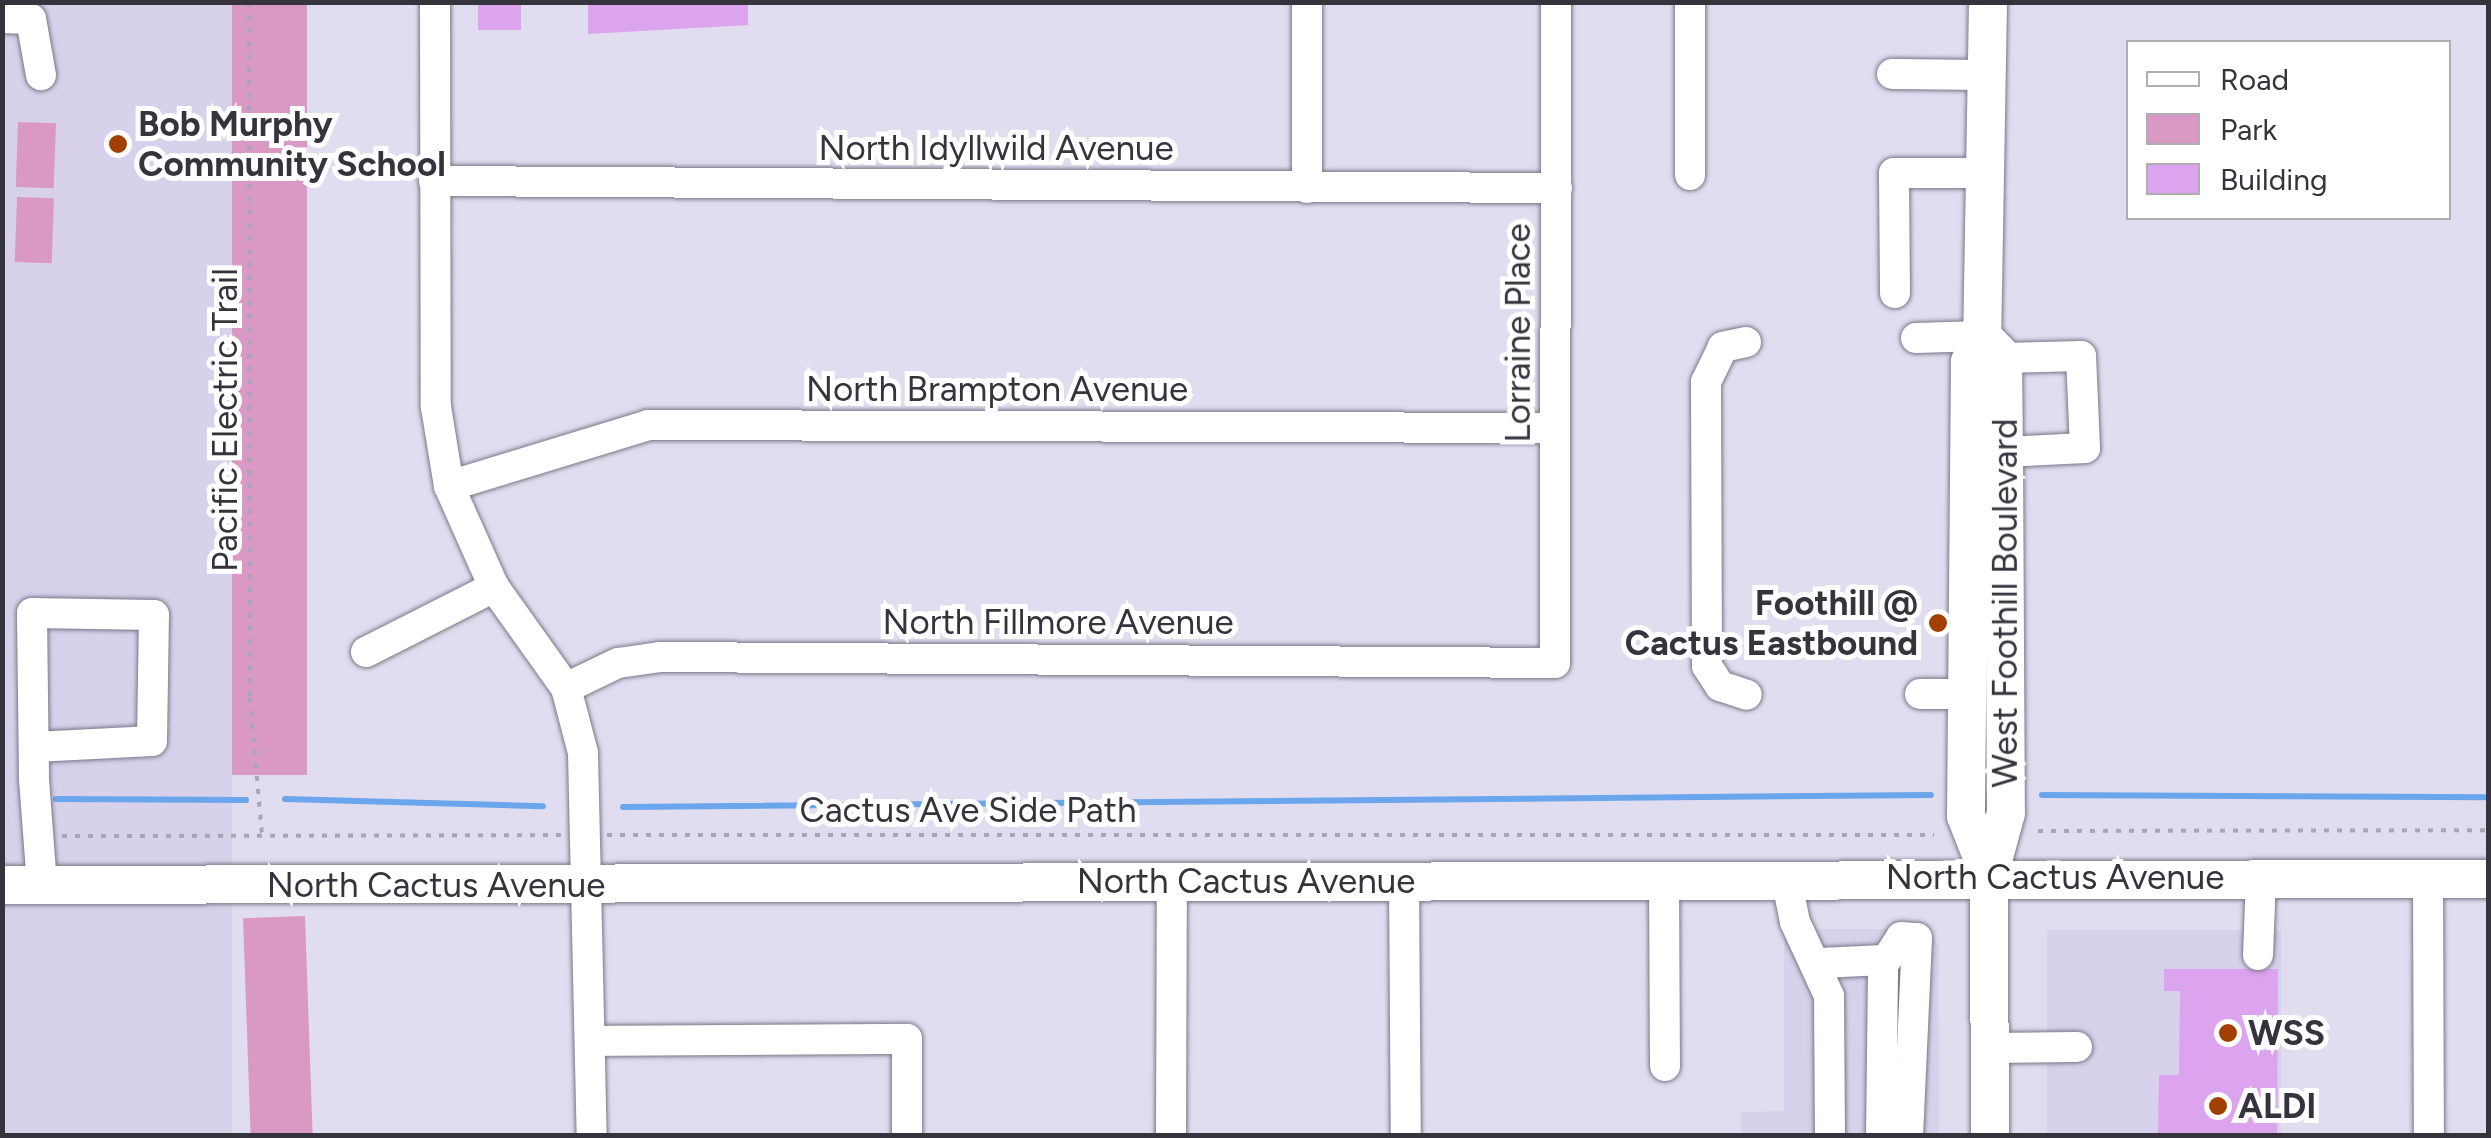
<!DOCTYPE html>
<html>
<head>
<meta charset="utf-8">
<style>
	body { margin:0 }
	#map { position:relative; width:2491px; height:1138px; overflow:hidden; background:#e1ddf0; font-family:Figtree,sans-serif }
	div>[style] { position:absolute }
	.built>* { inset:0; background:#d7d1eb; transform-origin:0 0 }
	.green>* { inset:0; background:#d999c4; transform-origin:0 0 }
	.stream>* { height:6px; margin:-3px; padding:0 3px; transform-origin:3px; border-radius:3px; background:#6ba6ec }
	.building>* { inset:0; background:#dca3ee; transform-origin:0 0 }
	.path>* { height:4px; margin-top:-2px; transform-origin:0; background:repeating-linear-gradient(90deg,#a8a5b4 0 5px,transparent 0 13px) }
	.roads { filter:drop-shadow(0 0 2px #7b7788) drop-shadow(0 0 2px #7b7788) }
	.minor>* { height:30px; margin:-15px; padding:0 15px; transform-origin:15px; border-radius:15px; background:#fff }
	.major>* { height:38px; margin:-19px; padding:0 19px; transform-origin:19px; border-radius:19px; background:#fff }
	.dots>* { width:28px; height:28px; translate:-50% -50%; box-sizing:border-box; border:5px solid #fff; border-radius:50% }
	span { translate:-50% -50%; white-space:nowrap; text-align:center; line-height:1.15; -webkit-text-stroke:10px #fff; paint-order:stroke }
	.poi-label { font-size:35px; color:#35333b; font-weight:700 }
	.left { translate:0 -50%; text-align:left }
	.right { translate:-100% -50%; text-align:right }
	.street-label { font-size:35px; color:#35333b }
	.frame { position:absolute; inset:0; border:5px solid #35333b; pointer-events:none }
	.legend { position:absolute; left:2126px; top:40px; width:325px; height:180px; box-sizing:border-box; background:#fff; border:2px solid #aeadb1; margin:0; padding:12px 18px; list-style:none; font-size:30px; color:#35333b }
	.legend li { display:flex; align-items:center; gap:20px; height:50px }
	.legend b { width:50px; border:2px solid #aeadb1 }
</style>
</head>
<body>
<div id="map">
	<div class="built">
		<div style="left:2px;top:3px;width:230px;height:1132px"></div>
		<div style="clip-path:polygon(1784px 929px,1928px 929px,1939px 946px,1939px 1135px,1741px 1135px,1741px 1112px,1784px 1111px)"></div>
		<div style="left:2281px;top:930px;width:205px;height:234px;rotate:90deg"></div>
	</div>
	<div class="green">
		<div style="left:232px;top:3px;width:75px;height:772px"></div>
		<div style="left:18px;top:122px;width:38px;height:65px;rotate:2deg"></div>
		<div style="left:17px;top:197px;width:37px;height:65px;rotate:2deg"></div>
		<div style="left:305px;top:916px;width:219px;height:62px;rotate:88deg"></div>
	</div>
	<div class="stream">
		<div style="left:2042px;top:795px;width:446px;rotate:0.3deg"></div>
		<div style="left:56px;top:799px;width:190px;rotate:0.3deg"></div>
		<div style="left:285px;top:799px;width:258px;rotate:1.6deg"></div>
		<div style="left:623px;top:807px;width:1308px;rotate:-0.53deg"></div>
	</div>
	<div class="building">
		<div style="left:478px;top:2px;width:43px;height:28px"></div>
		<div style="clip-path:polygon(588px 2px,748px 2px,748px 25px,588px 34px)"></div>
		<div style="clip-path:polygon(2164px 969px,2278px 969px,2277px 1136px,2158px 1136px,2159px 1075px,2179px 1075px,2180px 991px,2164px 991px)"></div>
	</div>
	<div class="path">
		<div style="left:249px;top:2px;width:696px;rotate:89.92deg"></div>
		<div style="left:250px;top:698px;width:138px;rotate:85deg"></div>
		<div style="left:2038px;top:831px;width:450px;rotate:-0.1deg"></div>
		<div style="left:607px;top:835px;width:1327px"></div>
		<div style="left:62px;top:836px;width:501px;rotate:-0.11deg"></div>
	</div>
	<div class="roads">
		<div class="minor">
			<div style="left:435px;top:2px;width:405px;rotate:89.9deg"></div>
			<div style="left:436px;top:407px;width:80px;rotate:80.7deg"></div>
			<div style="left:449px;top:486px;width:111px;rotate:66deg"></div>
			<div style="left:494px;top:587px;width:124px;rotate:54.5deg"></div>
			<div style="left:566px;top:688px;width:67px;rotate:75.3deg"></div>
			<div style="left:583px;top:753px;width:383px;rotate:88.7deg"></div>
			<div style="left:1307px;top:2px;width:186px;rotate:90deg"></div>
			<div style="left:1690px;top:2px;width:173px;rotate:90deg"></div>
			<div style="left:2px;top:18px;width:29px;rotate:2deg"></div>
			<div style="left:31px;top:19px;width:57px;rotate:79.9deg"></div>
			<div style="left:1892px;top:74px;width:96px;rotate:0.6deg"></div>
			<div style="left:434px;top:181px;width:1123px;rotate:0.36deg"></div>
			<div style="left:1895px;top:293px;width:120px;rotate:-90.5deg"></div>
			<div style="left:1894px;top:173px;width:92px"></div>
			<div style="left:1916px;top:338px;width:66px;rotate:-1.7deg"></div>
			<div style="left:1746px;top:342px;width:24px;rotate:168deg"></div>
			<div style="left:1723px;top:347px;width:39px;rotate:116deg"></div>
			<div style="left:1706px;top:382px;width:284px;rotate:89.8deg"></div>
			<div style="left:1707px;top:666px;width:24px;rotate:57deg"></div>
			<div style="left:1720px;top:686px;width:28px;rotate:18deg"></div>
			<div style="left:2003px;top:358px;width:78px;rotate:-1.5deg"></div>
			<div style="left:2081px;top:356px;width:92px;rotate:87.5deg"></div>
			<div style="left:2085px;top:448px;width:81px;rotate:177.2deg"></div>
			<div style="left:449px;top:486px;width:208px;rotate:-17deg"></div>
			<div style="left:648px;top:425px;width:907px;rotate:0.19deg"></div>
			<div style="left:366px;top:652px;width:144px;rotate:-26.9deg"></div>
			<div style="left:566px;top:688px;width:58px;rotate:-25.7deg"></div>
			<div style="left:618px;top:663px;width:42px;rotate:-8.1deg"></div>
			<div style="left:660px;top:657px;width:895px;rotate:0.38deg"></div>
			<div style="left:1555px;top:663px;width:661px;rotate:-89.91deg"></div>
			<div style="left:1920px;top:694px;width:47px"></div>
			<div style="left:35px;top:747px;width:117px;rotate:-2.9deg"></div>
			<div style="left:152px;top:741px;width:126px;rotate:-89.1deg"></div>
			<div style="left:154px;top:615px;width:122px;rotate:-179.1deg"></div>
			<div style="left:32px;top:613px;width:166px;rotate:89.3deg"></div>
			<div style="left:34px;top:779px;width:106px;rotate:85.7deg"></div>
			<div style="left:1786px;top:877px;width:46px;rotate:78.7deg"></div>
			<div style="left:1795px;top:922px;width:81px;rotate:65.3deg"></div>
			<div style="left:1829px;top:996px;width:140px;rotate:89.6deg"></div>
			<div style="left:1664px;top:878px;width:188px;rotate:89.7deg"></div>
			<div style="left:2428px;top:878px;width:258px;rotate:89.8deg"></div>
			<div style="left:1404px;top:880px;width:256px;rotate:89.6deg"></div>
			<div style="left:2258px;top:955px;width:77px;rotate:-87.8deg"></div>
			<div style="left:1820px;top:963px;width:64px;rotate:-2.7deg"></div>
			<div style="left:593px;top:1041px;width:314px;rotate:-0.4deg"></div>
			<div style="left:907px;top:1039px;width:97px;rotate:90deg"></div>
			<div style="left:1990px;top:1048px;width:87px;rotate:-0.7deg"></div>
			<div style="left:1171px;top:1136px;width:254px;rotate:-89.8deg"></div>
			<div style="left:1881px;top:1136px;width:171px;rotate:-89.3deg"></div>
			<div style="left:1883px;top:965px;width:33px;rotate:-57deg"></div>
			<div style="left:1901px;top:937px;width:16px;rotate:4deg"></div>
			<div style="left:1917px;top:938px;width:198px;rotate:92.6deg"></div>
		</div>
		<div class="major">
			<div style="left:1988px;top:2px;width:334px;rotate:91deg"></div>
			<div style="left:1982px;top:336px;width:29px;rotate:115deg"></div>
			<div style="left:1970px;top:362px;width:454px;rotate:90.5deg"></div>
			<div style="left:1966px;top:816px;width:63px;rotate:68.7deg"></div>
			<div style="left:1982px;top:336px;width:30px;rotate:46deg"></div>
			<div style="left:2003px;top:358px;width:94px;rotate:89.4deg"></div>
			<div style="left:2004px;top:452px;width:361px;rotate:89.7deg"></div>
			<div style="left:2006px;top:813px;width:64px;rotate:105.3deg"></div>
			<div style="left:1989px;top:875px;width:261px;rotate:89.8deg"></div>
			<div style="left:2px;top:885px;width:2486px;rotate:-0.14deg"></div>
		</div>
	</div>
	<div class="dots">
		<div style="left:118px;top:144px;background:#a23f03"></div>
		<div style="left:1938px;top:623px;background:#a23f03"></div>
		<div style="left:2228px;top:1033px;background:#a23f03"></div>
		<div style="left:2218px;top:1106px;background:#a23f03"></div>
	</div>
	<div class="poi-label">
		<span class="left" style="left:138px;top:144px">Bob Murphy<br>Community School</span>
		<span class="right" style="left:1918px;top:623px">Foothill @<br>Cactus Eastbound</span>
		<span class="left" style="left:2248px;top:1033px">WSS</span>
		<span class="left" style="left:2238px;top:1106px">ALDI</span>
	</div>
	<div class="street-label">
		<span style="left:996px;top:148px">North Idyllwild Avenue</span>
		<span style="left:1518px;top:333px;rotate:-90deg">Lorraine Place</span>
		<span style="left:997px;top:389px">North Brampton Avenue</span>
		<span style="left:225px;top:420px;rotate:-90deg">Pacific Electric Trail</span>
		<span style="left:2005px;top:603px;rotate:-90deg">West Foothill Boulevard</span>
		<span style="left:1058px;top:622px">North Fillmore Avenue</span>
		<span style="left:968px;top:810px">Cactus Ave Side Path</span>
		<span style="left:2055px;top:877px">North Cactus Avenue</span>
		<span style="left:1246px;top:881px">North Cactus Avenue</span>
		<span style="left:436px;top:885px">North Cactus Avenue</span>
	</div>
	<div class="frame"></div>
	<ul class="legend">
	<li><b style="height:12px;background:#fff"></b>Road</li>
	<li><b style="height:28px;background:#d999c4"></b>Park</li>
	<li><b style="height:28px;background:#dca3ee"></b>Building</li>
	</ul>
</div>
</body>
</html>
